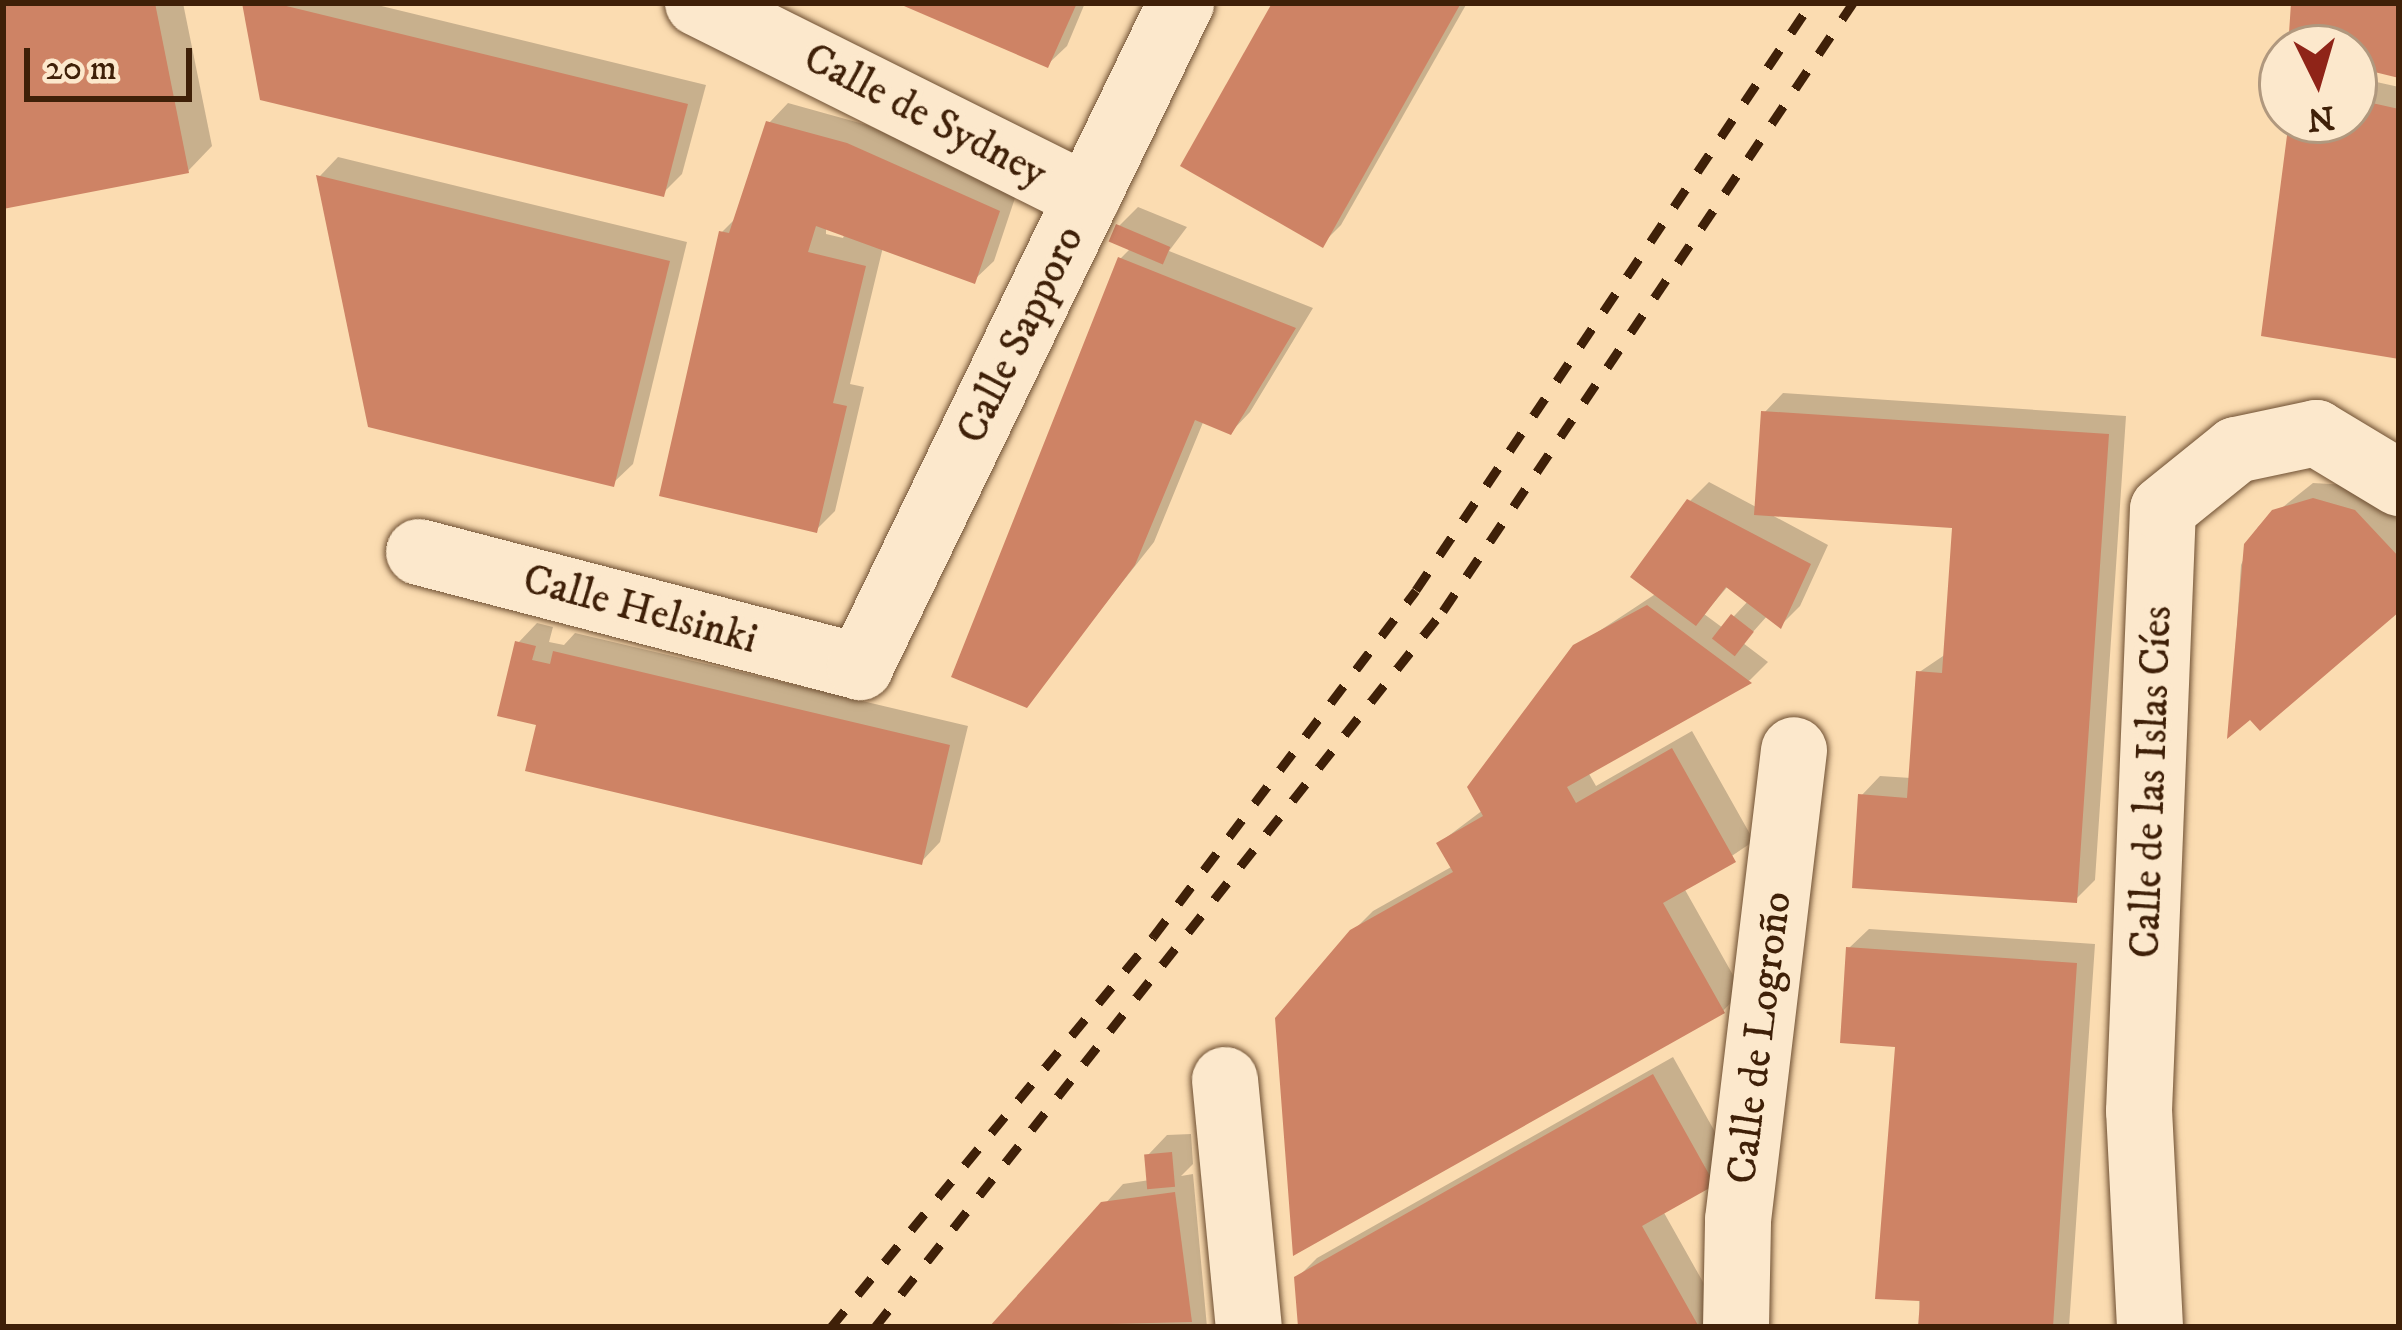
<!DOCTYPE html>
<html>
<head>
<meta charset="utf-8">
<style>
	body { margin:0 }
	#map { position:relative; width:2402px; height:1330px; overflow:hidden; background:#fbdcb1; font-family:"IM FELL DW Pica",serif }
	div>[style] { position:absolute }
	.shadow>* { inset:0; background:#0003 }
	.building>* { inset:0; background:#ce8365; transform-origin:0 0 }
	.roads { filter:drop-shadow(0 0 3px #6e4f32) drop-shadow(0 0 3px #6e4f32) }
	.minor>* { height:66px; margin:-33px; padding:0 33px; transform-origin:33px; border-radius:33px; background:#fce8cc }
	.rail>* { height:9px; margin-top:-4.5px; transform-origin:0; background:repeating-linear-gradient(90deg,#3f2008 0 21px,transparent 0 42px) }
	span { translate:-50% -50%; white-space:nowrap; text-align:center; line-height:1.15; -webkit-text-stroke:12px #fce8cc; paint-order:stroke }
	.street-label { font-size:42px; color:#3f2008 }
	.frame { position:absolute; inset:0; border:6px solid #3f2008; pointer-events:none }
	.north { position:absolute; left:2258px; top:24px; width:120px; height:120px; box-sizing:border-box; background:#fce8cc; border:3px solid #b0987e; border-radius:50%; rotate:175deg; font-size:33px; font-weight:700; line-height:48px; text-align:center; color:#3f2008 }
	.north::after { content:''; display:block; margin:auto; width:42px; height:54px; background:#8f2418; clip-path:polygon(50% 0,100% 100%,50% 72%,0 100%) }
	.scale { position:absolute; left:24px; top:48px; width:168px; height:54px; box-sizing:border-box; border:6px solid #3f2008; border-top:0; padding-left:15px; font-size:36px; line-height:42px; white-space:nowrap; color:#3f2008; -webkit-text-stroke:9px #fce8cc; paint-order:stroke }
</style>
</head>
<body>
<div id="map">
	<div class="shadow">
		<div style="clip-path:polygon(3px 3px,183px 3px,212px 146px,188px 171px,3px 206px)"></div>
		<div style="clip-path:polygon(245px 3px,369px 3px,706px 85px,682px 174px,663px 193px)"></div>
		<div style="clip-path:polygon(905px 3px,1085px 3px,1067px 46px,1047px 65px)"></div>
		<div style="clip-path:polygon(1276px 3px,1467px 3px,1341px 225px,1322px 244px)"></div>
		<div style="clip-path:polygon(2354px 77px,2399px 87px,2399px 355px,2292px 120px,2354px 120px)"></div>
		<div style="clip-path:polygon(evenodd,788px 103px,867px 125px,1017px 192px,994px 261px,974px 280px,883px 247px,850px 384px,864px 387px,835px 511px,816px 530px,721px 233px,738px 216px,769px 123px,788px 103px,826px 227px,845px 233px,843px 238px,826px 234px,826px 227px)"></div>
		<div style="clip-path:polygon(338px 157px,687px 242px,633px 464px,613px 483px,370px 424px,320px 176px)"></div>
		<div style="clip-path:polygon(1138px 207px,1187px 227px,1169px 251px,1313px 308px,1250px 412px,1231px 432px,1204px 420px,1154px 542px,1026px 704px,1120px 259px,1131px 248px,1119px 226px)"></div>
		<div style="clip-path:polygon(evenodd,1783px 393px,2126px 416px,2095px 880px,2076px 899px,1861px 796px,1880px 776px,1911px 778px,1918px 673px,1946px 654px,1955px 525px,1768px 513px,1828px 545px,1800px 606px,1781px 625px,1768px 615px,1743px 643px,1768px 662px,1750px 680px,1588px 772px,1596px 786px,1692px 731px,1754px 841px,1684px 888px,1742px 991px,1723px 1011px,1352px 932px,1373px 911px,1453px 866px,1439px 843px,1483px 810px,1575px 647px,1657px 593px,1690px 501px,1709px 482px,1758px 508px,1764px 413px,1783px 393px,1729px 585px,1749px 600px,1723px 628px,1704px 614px,1729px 585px)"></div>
		<div style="clip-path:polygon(2313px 483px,2365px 486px,2399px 521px,2399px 608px,2230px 732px,2241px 565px,2258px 527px)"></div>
		<div style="clip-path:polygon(537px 623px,553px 627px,549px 642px,564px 645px,575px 633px,968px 726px,940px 842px,921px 862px,540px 722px,518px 643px)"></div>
		<div style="clip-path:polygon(1869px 929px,2095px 944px,2069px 1327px,1921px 1327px,1898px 1044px,1849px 948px)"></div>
		<div style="clip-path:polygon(1673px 1057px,1733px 1164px,1663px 1211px,1721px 1314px,1709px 1327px,1301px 1327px,1297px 1278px,1317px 1258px)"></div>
		<div style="clip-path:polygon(1191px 1134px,1193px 1164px,1181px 1176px,1193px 1174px,1207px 1327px,993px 1327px,1123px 1184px,1150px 1180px,1148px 1155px,1167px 1135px)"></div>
	</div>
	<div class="building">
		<div style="clip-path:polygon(3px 3px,155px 3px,189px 173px,3px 209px)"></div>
		<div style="clip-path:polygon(242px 3px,274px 3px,688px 104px,664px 197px,260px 100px)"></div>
		<div style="clip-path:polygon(897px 3px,1077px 3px,1048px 68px)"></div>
		<div style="clip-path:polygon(1272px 3px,1461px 3px,1323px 248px,1180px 166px)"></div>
		<div style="clip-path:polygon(2291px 3px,2399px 3px,2399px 78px,2354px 67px,2354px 48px,2288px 48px)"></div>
		<div style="clip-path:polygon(2354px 99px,2399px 109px,2399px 359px,2261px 336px,2289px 120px,2354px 120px)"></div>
		<div style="clip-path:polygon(766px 121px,847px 143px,1000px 211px,975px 284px,816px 226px,808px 252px,866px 266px,833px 403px,847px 406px,817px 533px,659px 496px,719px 231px,729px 233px)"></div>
		<div style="clip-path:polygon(316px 175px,670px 261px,614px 487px,368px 427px)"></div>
		<div style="left:1116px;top:224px;width:59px;height:19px;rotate:23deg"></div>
		<div style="clip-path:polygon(1118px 257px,1296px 328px,1231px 435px,1195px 420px,1135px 565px,1027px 708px,951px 677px)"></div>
		<div style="clip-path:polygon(1761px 411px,2109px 434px,2077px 903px,1852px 888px,1858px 794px,1907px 798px,1916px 671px,1942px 673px,1952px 528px,1754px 515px)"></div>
		<div style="clip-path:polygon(2313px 498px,2355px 510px,2399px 557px,2399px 612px,2260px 731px,2250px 720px,2227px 739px,2244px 544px,2272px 510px)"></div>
		<div style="clip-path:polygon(1687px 499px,1811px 564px,1781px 629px,1726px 587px,1696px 626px,1630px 577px)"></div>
		<div style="clip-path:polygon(1647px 605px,1752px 683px,1567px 787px,1576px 803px,1672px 748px,1736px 862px,1663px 903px,1725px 1013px,1293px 1256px,1275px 1018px,1350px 930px,1453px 872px,1436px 843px,1483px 816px,1467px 787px,1573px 645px)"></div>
		<div style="left:1731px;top:614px;width:29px;height:31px;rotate:38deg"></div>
		<div style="clip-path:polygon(515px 641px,536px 646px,532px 660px,550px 664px,553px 651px,950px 745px,922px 865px,525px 771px,536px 725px,497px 716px)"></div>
		<div style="clip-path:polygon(1846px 947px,2077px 963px,2053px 1327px,1918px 1327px,1920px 1301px,1875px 1299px,1895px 1047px,1840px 1043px)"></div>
		<div style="clip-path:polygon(1653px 1074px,1715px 1185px,1642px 1226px,1699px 1327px,1298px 1327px,1294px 1277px)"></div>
		<div style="left:1172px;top:1152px;width:35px;height:28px;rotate:85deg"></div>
		<div style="clip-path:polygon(1175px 1192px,1192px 1322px,989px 1327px,1101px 1202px)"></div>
	</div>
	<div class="roads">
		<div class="minor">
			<div style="left:698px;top:3px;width:435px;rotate:26.5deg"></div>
			<div style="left:419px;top:552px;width:456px;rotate:14.6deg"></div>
			<div style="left:860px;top:667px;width:738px;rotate:-64.2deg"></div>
			<div style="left:1225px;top:1080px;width:248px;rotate:84.5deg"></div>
			<div style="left:1736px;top:1327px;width:107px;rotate:-88.9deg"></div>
			<div style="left:1738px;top:1220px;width:473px;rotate:-83.2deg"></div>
			<div style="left:2150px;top:1327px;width:216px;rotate:-92.9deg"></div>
			<div style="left:2139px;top:1111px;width:602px;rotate:-87.72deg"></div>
			<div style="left:2163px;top:509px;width:94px;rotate:-38.9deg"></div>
			<div style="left:2236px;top:450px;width:82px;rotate:-12deg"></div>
			<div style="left:2316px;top:433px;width:97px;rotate:31.1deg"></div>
		</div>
	</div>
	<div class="rail">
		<div style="left:831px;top:1327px;width:506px;rotate:-50.46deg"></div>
		<div style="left:1153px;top:937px;width:435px;rotate:-52.8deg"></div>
		<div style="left:1416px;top:590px;width:708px;rotate:-56.06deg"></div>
		<div style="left:875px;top:1327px;width:914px;rotate:-51.58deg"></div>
		<div style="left:1443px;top:611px;width:733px;rotate:-56.01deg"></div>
	</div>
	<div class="street-label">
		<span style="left:925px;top:116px;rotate:27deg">Calle de Sydney</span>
		<span style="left:1021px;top:335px;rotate:-64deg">Calle Sapporo</span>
		<span style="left:640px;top:610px;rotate:15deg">Calle Helsinki</span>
		<span style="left:2152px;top:782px;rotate:-88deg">Calle de las Islas Cíes</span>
		<span style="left:1760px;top:1038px;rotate:-83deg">Calle de Logroño</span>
	</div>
	<div class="frame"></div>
	<div class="north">N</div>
	<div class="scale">20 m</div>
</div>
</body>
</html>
